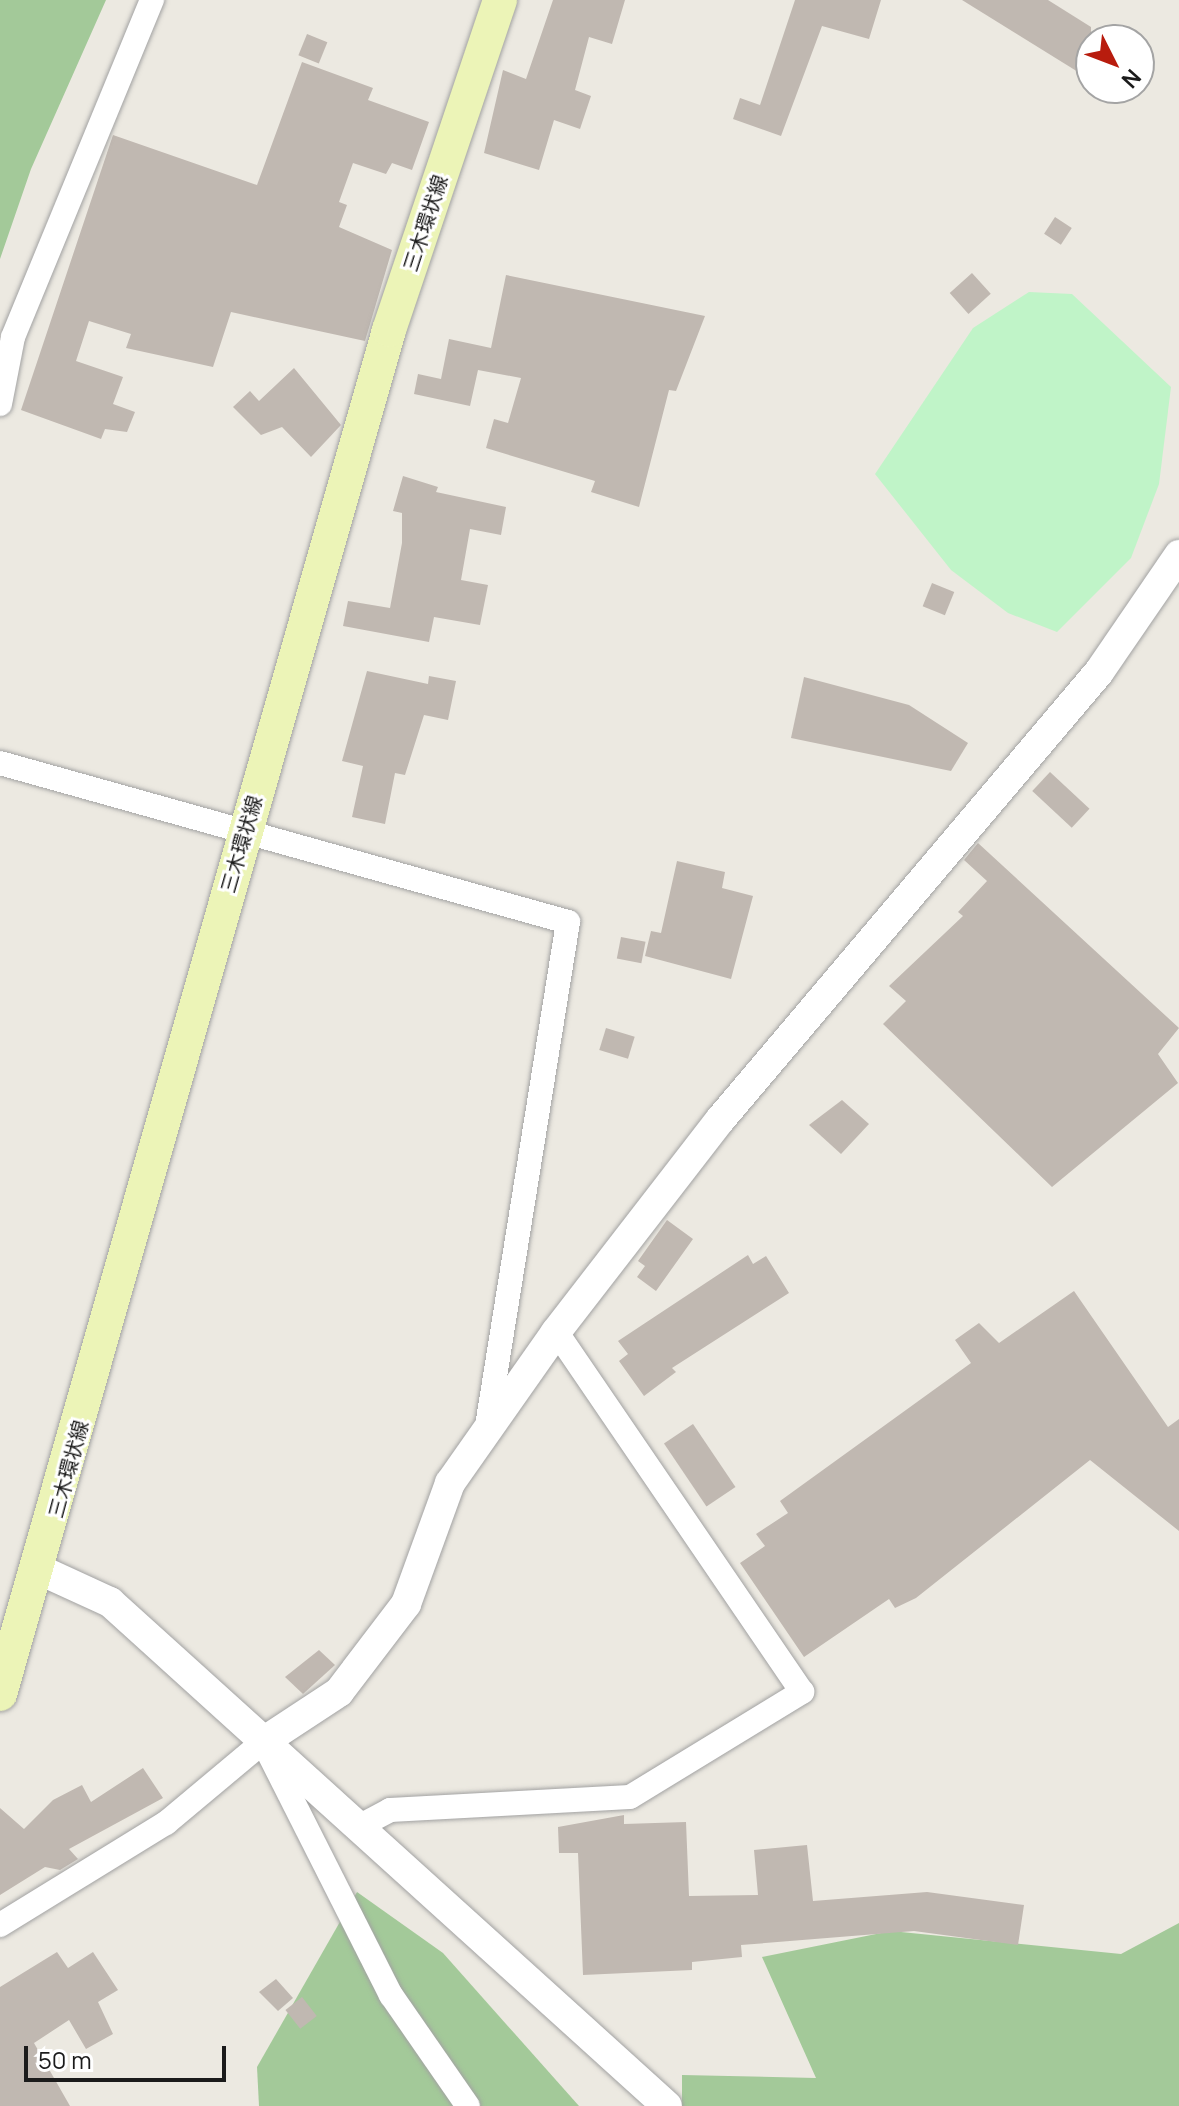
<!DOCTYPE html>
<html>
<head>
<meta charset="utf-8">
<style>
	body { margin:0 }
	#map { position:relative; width:1179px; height:2106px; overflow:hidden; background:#ece9e1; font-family:Manrope,"Noto Sans JP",sans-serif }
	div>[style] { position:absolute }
	.forest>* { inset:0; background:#a3c999 }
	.park>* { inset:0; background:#c0f4c8 }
	.building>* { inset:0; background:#c0b8b1; transform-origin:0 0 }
	.roads { filter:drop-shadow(0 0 2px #a2a2a2) drop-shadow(0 0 2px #a2a2a2) }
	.minor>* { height:24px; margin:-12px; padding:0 12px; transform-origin:12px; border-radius:12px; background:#fff }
	.tertiary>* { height:30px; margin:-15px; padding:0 15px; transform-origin:15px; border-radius:15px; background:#fff }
	.secondary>* { height:34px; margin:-17px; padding:0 17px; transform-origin:17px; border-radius:17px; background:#ecf4b7 }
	span { translate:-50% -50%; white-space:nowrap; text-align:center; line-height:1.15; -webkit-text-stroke:6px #fff; paint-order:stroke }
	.street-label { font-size:20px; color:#1b1b1b }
	.north { position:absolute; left:1075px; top:24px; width:80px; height:80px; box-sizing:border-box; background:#fff; border:2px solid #a4a4a4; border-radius:50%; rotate:132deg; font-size:22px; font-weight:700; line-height:32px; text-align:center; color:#1b1b1b }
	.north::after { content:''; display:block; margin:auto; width:28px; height:36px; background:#b81c0e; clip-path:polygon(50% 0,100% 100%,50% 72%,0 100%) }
	.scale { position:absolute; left:24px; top:2046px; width:202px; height:36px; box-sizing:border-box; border:4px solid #1b1b1b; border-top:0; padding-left:10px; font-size:24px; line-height:28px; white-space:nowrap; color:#1b1b1b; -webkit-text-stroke:6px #fff; paint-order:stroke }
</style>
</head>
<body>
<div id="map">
	<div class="forest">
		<div style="clip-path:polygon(0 0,106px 0,31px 169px,0 259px)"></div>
		<div style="clip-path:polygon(357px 1892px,443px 1953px,579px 2106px,259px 2106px,257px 2067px)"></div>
		<div style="clip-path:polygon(1179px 1923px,1179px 2106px,682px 2106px,682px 2075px,816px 2078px,762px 1957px,891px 1931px,1121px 1954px)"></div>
	</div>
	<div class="park">
		<div style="clip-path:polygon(1029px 292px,1072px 294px,1171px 387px,1159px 484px,1131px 558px,1057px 632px,1008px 613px,951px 570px,875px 474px,973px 328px)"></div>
	</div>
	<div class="building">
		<div style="clip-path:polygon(553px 0,625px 0,612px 44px,589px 37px,575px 90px,591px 96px,580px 129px,554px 120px,539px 170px,484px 153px,503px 70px,526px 79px)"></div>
		<div style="clip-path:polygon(795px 0,881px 0,869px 39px,822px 26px,781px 136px,733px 119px,740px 98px,760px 105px)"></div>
		<div style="clip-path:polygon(962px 0,1048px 0,1091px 27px,1091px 80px)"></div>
		<div style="left:307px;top:34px;width:22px;height:23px;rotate:22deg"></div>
		<div style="clip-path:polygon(302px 62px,373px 88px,368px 100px,429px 122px,412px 170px,392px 163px,386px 174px,353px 163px,339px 202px,347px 205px,339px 227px,392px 250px,365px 341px,231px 312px,213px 367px,126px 348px,131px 334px,89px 321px,76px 361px,123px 377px,113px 404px,135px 412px,127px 432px,105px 429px,101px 439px,21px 410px,113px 135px,257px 185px)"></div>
		<div style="left:1055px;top:217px;width:20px;height:20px;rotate:33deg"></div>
		<div style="left:972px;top:273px;width:28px;height:30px;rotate:48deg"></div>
		<div style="clip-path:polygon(506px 275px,705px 316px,676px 391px,669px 390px,639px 507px,591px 492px,595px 481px,486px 448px,494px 419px,508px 423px,521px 378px,478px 370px,470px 406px,414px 394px,418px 374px,441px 379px,449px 339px,491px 348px)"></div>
		<div style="clip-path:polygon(294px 368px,341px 425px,311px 457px,282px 427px,261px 435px,233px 407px,250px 391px,259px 401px)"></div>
		<div style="clip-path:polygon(403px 476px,438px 487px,436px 492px,506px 507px,501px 535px,470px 529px,461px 580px,488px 585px,480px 625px,434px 617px,429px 642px,343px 626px,348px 601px,390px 608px,402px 543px,402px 513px,393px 511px)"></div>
		<div style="left:932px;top:583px;width:24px;height:25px;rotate:22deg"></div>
		<div style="clip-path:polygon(367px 671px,428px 684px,429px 676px,456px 681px,448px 720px,424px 715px,405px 775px,395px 773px,385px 824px,352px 817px,363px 766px,342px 761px)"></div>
		<div style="clip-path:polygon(804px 677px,909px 705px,968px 743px,951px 771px,791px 738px)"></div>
		<div style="left:1050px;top:772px;width:54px;height:26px;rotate:43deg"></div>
		<div style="clip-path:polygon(978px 843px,1179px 1028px,1158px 1054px,1178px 1083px,1052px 1187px,883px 1024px,906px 1001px,889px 986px,963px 916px,958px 912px,987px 881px,964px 860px)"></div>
		<div style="clip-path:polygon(677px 861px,725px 872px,722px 888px,753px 896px,731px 979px,645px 956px,651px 931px,661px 933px)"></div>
		<div style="left:621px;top:937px;width:25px;height:22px;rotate:11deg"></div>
		<div style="left:606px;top:1028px;width:30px;height:23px;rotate:17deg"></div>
		<div style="clip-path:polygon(842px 1100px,869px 1124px,841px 1154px,809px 1125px)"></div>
		<div style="clip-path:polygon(667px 1220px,693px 1239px,656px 1291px,637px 1277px,645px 1266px,638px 1261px)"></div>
		<div style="clip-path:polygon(748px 1255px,753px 1264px,766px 1256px,789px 1293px,672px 1368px,676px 1372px,644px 1396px,619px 1361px,628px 1354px,618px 1341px)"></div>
		<div style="clip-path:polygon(1074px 1291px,1168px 1427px,1179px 1419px,1179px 1531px,1090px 1460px,916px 1598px,895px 1608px,889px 1599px,804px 1657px,740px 1563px,765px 1546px,756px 1534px,788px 1513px,780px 1501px,971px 1363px,955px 1340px,979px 1323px,999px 1343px)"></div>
		<div style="left:693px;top:1424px;width:76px;height:35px;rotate:56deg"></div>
		<div style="clip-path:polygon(319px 1650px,335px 1665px,303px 1694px,285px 1677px)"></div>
		<div style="clip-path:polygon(143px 1768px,163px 1798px,69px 1849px,78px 1859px,60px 1870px,45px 1867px,0 1895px,0 1808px,24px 1829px,53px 1800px,82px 1785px,91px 1802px)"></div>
		<div style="clip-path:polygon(624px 1815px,624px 1824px,686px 1822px,689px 1896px,758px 1895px,754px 1850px,807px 1845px,813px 1901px,927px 1892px,1024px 1905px,1018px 1945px,914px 1931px,741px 1945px,742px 1957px,692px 1962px,692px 1970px,583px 1975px,578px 1853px,559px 1853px,558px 1827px)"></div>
		<div style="clip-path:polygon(57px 1952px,68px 1968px,93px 1952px,118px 1990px,98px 2002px,113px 2034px,86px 2049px,69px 2020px,34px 2043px,70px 2106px,0 2106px,0 1987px)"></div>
		<div style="clip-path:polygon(276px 1979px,293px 1998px,278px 2011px,259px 1992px)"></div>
		<div style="left:302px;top:1997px;width:24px;height:21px;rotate:52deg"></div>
	</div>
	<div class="roads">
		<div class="minor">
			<div style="left:0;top:404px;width:68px;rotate:-79deg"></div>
			<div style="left:13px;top:337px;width:365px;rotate:-67.6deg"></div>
			<div style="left:0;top:763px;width:590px;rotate:15.64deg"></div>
			<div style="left:568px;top:922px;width:510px;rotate:99.13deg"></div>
			<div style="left:360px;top:1826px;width:34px;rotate:-28deg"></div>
			<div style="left:390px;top:1810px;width:240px;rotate:-3.1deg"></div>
			<div style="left:630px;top:1797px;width:202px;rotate:-31.4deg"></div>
			<div style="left:802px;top:1692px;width:436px;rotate:-124.3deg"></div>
			<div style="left:0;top:1925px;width:195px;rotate:-31.6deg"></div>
			<div style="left:166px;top:1823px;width:126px;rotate:-39.9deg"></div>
			<div style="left:263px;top:1742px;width:284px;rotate:63.2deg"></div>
			<div style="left:391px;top:1995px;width:135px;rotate:55.3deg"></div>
		</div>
		<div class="tertiary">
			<div style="left:40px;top:1570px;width:77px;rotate:24.6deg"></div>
			<div style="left:110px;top:1602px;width:751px;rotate:42.14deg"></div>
			<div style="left:263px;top:1742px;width:91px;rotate:-33.3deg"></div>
			<div style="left:339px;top:1692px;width:111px;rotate:-52.7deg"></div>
			<div style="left:406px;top:1604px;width:129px;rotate:-70deg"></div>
			<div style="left:450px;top:1483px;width:184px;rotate:-54.9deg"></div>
			<div style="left:556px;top:1332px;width:268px;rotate:-52.3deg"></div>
			<div style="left:720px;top:1120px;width:587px;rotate:-49.77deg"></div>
			<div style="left:1099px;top:672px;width:142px;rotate:-55.6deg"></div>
		</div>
		<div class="secondary">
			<div style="left:0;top:1694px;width:1418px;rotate:-74.08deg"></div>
			<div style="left:389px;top:330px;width:348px;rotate:-71.4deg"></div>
		</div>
	</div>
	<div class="street-label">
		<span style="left:425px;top:223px;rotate:-72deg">三木環状線</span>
		<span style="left:241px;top:844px;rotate:-74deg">三木環状線</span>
		<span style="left:68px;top:1469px;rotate:-75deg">三木環状線</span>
	</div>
	<div class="north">N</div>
	<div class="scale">50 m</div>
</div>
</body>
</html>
